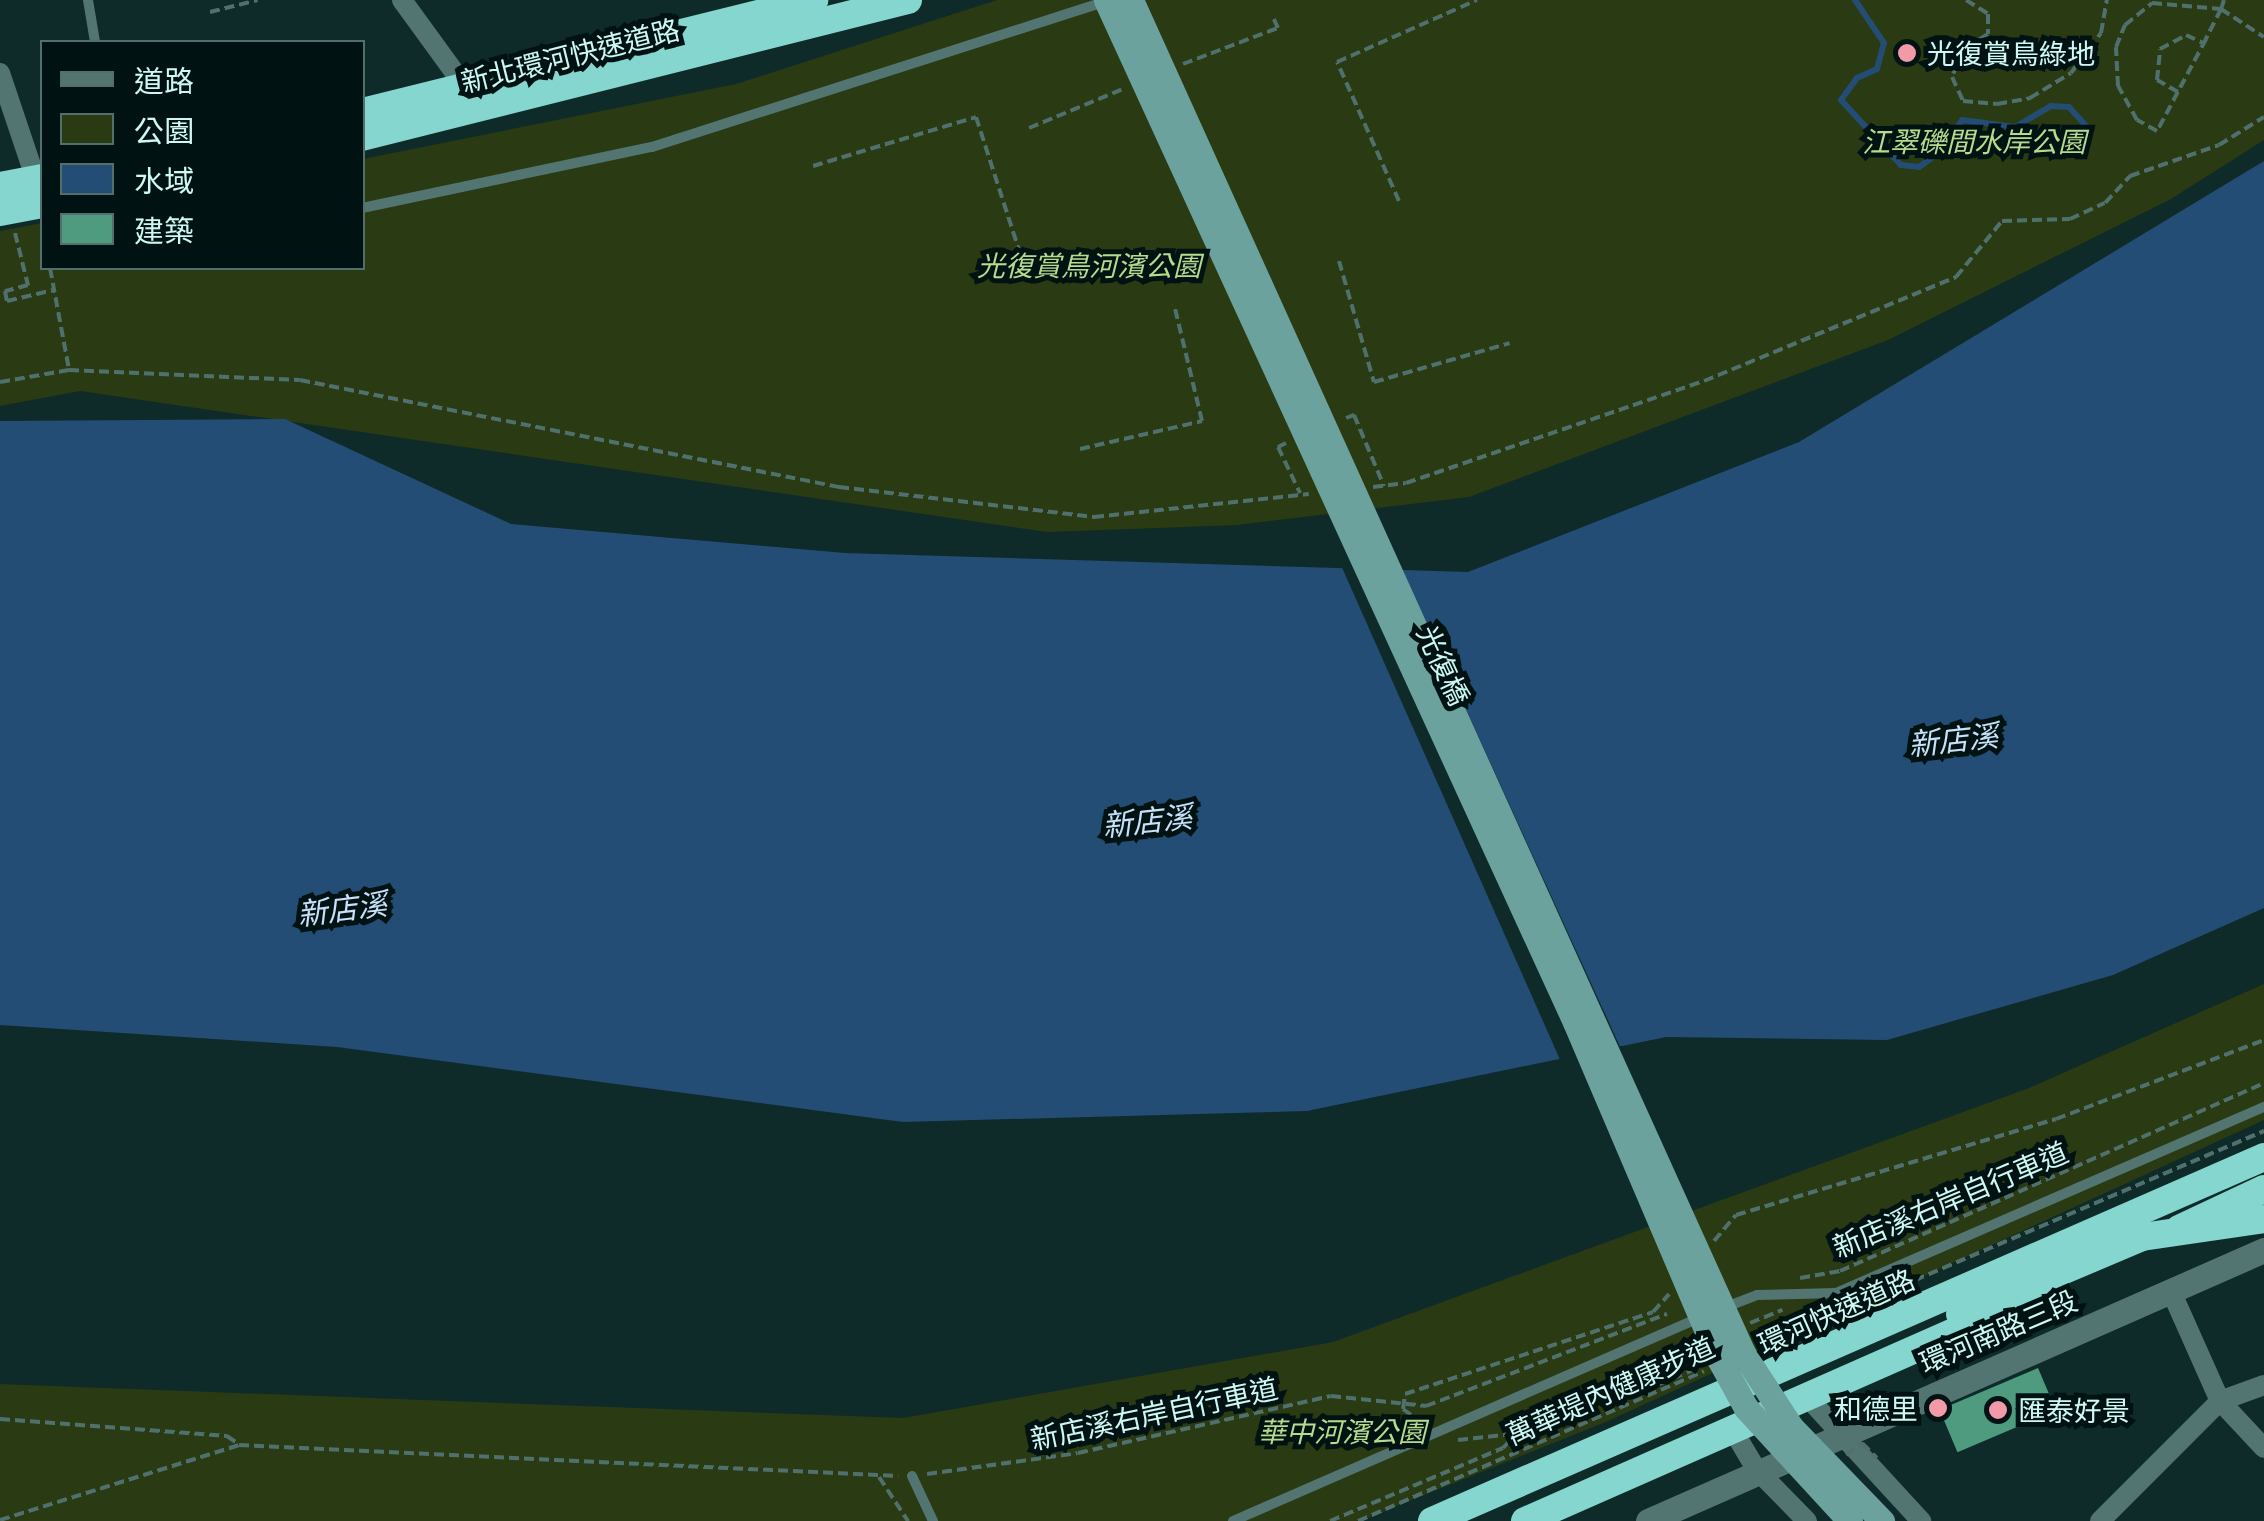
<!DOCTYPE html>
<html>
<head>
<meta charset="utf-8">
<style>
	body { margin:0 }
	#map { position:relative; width:2264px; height:1521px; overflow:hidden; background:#0e2b29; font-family:"Playfair Display","Noto Sans TC",serif }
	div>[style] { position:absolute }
	.green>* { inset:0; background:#2a3a13 }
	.water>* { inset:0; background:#234d74 }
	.pier>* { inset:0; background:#0e2b29 }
	.stream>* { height:6px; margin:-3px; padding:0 3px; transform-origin:3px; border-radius:3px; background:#234d74 }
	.building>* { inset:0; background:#4e9b80; transform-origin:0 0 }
	.path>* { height:4px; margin-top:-2px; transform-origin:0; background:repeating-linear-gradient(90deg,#4f706d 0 10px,transparent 0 15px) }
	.service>* { height:10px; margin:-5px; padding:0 5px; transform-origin:5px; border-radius:5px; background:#537572 }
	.minor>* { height:20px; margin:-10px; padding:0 10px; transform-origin:10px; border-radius:10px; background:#537572 }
	.tertiary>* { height:25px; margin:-12.5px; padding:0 12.5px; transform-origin:12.5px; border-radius:12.5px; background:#537572 }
	.trunk>* { height:28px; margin:-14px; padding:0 14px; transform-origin:14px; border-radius:14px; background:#84d6ce }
	.path-bridge>* { height:4px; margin-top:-2px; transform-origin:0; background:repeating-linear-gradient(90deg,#4f706d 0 10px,transparent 0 15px) }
	.secondary-bridge>* { height:25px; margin:-12.5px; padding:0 12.5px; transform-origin:12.5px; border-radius:12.5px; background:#6ba29d }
	.trunk-bridge>* { height:28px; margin:-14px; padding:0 14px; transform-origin:14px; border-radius:14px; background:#84d6ce }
	.dots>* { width:28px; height:28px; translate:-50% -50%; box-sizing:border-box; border:5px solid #001312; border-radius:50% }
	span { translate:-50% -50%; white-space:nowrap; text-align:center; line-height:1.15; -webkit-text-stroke:10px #001312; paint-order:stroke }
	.poi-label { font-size:28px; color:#cef8f4 }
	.left { translate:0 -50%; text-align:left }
	.right { translate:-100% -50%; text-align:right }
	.street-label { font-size:28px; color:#cef8f4 }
	.park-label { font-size:28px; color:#b7db8d; font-style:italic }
	.water-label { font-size:30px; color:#c7e1fa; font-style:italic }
	.legend { position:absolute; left:40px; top:40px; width:325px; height:230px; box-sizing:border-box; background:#001312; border:2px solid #526f6c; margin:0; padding:12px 18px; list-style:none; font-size:30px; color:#cef8f4 }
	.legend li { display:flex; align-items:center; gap:20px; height:50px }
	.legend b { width:50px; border:2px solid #526f6c }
</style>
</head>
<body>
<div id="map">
	<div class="green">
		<div style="clip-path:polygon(997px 0,2264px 0,2264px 140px,2171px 199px,1888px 340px,1469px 497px,1237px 525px,1047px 532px,80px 391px,0 406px,0 231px,42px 223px,42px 268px,362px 268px,363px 159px,736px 84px)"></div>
		<div style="clip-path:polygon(2264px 984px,2264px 1120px,1608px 1421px,1360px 1521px,0 1521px,0 1384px,903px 1418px,1333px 1342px,2029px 1088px)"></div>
	</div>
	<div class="water">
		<div style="clip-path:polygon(2264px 161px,2264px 908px,2113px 975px,1887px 1040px,1666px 1037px,1307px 1111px,903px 1122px,337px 1047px,0 1025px,0 421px,285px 419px,511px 524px,845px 553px,1468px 572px,1799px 442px)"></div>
	</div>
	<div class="pier">
		<div style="clip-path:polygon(1340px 563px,1400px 565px,1622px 1051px,1562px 1064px)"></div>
	</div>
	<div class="stream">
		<div style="left:1855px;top:0;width:52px;rotate:56deg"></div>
		<div style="left:1884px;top:43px;width:27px;rotate:105deg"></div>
		<div style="left:1877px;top:69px;width:22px;rotate:156deg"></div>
		<div style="left:1857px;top:78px;width:27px;rotate:126deg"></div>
		<div style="left:1841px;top:100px;width:88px;rotate:47.3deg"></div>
		<div style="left:1901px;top:165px;width:18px;rotate:6deg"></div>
		<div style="left:1919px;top:167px;width:26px;rotate:-36deg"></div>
		<div style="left:1940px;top:152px;width:39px;rotate:-55deg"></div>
		<div style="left:1962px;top:120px;width:53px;rotate:7.5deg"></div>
		<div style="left:2015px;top:127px;width:42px;rotate:-30.3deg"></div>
		<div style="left:2051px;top:106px;width:18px;rotate:3deg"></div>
		<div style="left:2069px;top:107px;width:25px;rotate:48deg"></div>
	</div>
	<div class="building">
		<div style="left:2038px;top:1368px;width:46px;height:107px;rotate:67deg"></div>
	</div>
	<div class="path">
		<div style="left:1966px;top:0;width:26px;rotate:32deg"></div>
		<div style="left:1988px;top:14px;width:20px;rotate:90deg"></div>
		<div style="left:1988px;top:34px;width:31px;rotate:148deg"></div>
		<div style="left:1962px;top:50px;width:29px;rotate:110deg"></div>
		<div style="left:1952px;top:77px;width:26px;rotate:65deg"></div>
		<div style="left:1963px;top:101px;width:34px;rotate:5deg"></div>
		<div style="left:1997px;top:104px;width:34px;rotate:-10deg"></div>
		<div style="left:2030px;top:98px;width:48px;rotate:-31.4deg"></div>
		<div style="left:2071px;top:73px;width:50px;rotate:-53.1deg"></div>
		<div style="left:2101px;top:33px;width:34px;rotate:-80deg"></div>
		<div style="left:2224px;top:0;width:9px;rotate:108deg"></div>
		<div style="left:2221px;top:9px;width:34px;rotate:117deg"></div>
		<div style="left:2206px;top:39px;width:104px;rotate:118deg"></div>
		<div style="left:2157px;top:131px;width:23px;rotate:-151deg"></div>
		<div style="left:2137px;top:120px;width:39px;rotate:-119deg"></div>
		<div style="left:2118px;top:86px;width:39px;rotate:-93deg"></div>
		<div style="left:2116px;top:47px;width:24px;rotate:-68deg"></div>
		<div style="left:2125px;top:25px;width:35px;rotate:-39deg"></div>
		<div style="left:2152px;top:3px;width:69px;rotate:5deg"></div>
		<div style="left:2221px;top:9px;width:51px;rotate:33.1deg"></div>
		<div style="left:210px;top:12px;width:49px;rotate:-14deg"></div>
		<div style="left:1183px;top:64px;width:102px;rotate:-20.8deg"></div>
		<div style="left:1278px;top:28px;width:14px;rotate:-115deg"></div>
		<div style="left:2178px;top:92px;width:24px;rotate:-150deg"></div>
		<div style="left:2157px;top:80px;width:31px;rotate:-84deg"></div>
		<div style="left:2160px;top:49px;width:30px;rotate:-28deg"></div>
		<div style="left:2186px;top:35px;width:19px;rotate:25deg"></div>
		<div style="left:1029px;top:128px;width:104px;rotate:-22.6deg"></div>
		<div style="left:813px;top:166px;width:170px;rotate:-16.7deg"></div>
		<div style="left:976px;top:117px;width:163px;rotate:72.1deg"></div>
		<div style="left:1399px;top:201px;width:152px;rotate:-114deg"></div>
		<div style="left:1337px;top:62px;width:153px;rotate:-23.9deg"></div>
		<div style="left:1339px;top:261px;width:126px;rotate:73.9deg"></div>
		<div style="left:1374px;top:382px;width:141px;rotate:-16deg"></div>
		<div style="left:50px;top:268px;width:104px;rotate:79.4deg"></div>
		<div style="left:28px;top:285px;width:24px;rotate:165deg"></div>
		<div style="left:5px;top:291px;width:10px;rotate:79deg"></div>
		<div style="left:7px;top:301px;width:48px;rotate:-13.2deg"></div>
		<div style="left:0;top:382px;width:70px;rotate:-9.9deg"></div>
		<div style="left:69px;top:370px;width:231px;rotate:2.5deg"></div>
		<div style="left:300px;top:380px;width:550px;rotate:11.23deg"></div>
		<div style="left:839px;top:487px;width:257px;rotate:6.7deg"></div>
		<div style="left:1094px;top:517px;width:216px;rotate:-6.1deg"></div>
		<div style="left:1346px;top:418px;width:9px;rotate:-21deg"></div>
		<div style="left:1354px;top:415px;width:77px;rotate:67.1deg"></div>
		<div style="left:1286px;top:443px;width:9px;rotate:153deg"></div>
		<div style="left:1278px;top:447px;width:51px;rotate:64.4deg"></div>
		<div style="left:1080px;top:449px;width:125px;rotate:-12.9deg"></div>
		<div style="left:1202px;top:421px;width:120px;rotate:-103.5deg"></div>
		<div style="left:1373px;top:487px;width:33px;rotate:-7deg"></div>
		<div style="left:1406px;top:483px;width:315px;rotate:-18.9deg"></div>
		<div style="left:1704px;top:381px;width:273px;rotate:-22.4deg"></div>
		<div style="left:1956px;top:277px;width:72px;rotate:-50.6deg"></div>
		<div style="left:2002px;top:221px;width:68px;rotate:-1.7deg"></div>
		<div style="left:2070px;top:219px;width:38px;rotate:-25deg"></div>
		<div style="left:2105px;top:203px;width:37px;rotate:-47deg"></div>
		<div style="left:2130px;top:176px;width:94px;rotate:-19.2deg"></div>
		<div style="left:2219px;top:145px;width:53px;rotate:-31.9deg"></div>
		<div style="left:1714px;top:1241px;width:34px;rotate:-50deg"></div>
		<div style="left:1736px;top:1215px;width:334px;rotate:-16.7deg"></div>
		<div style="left:2056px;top:1119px;width:222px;rotate:-20.8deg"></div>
		<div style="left:1800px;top:1278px;width:41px;rotate:-9.9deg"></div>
		<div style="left:1840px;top:1271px;width:464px;rotate:-23.9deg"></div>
		<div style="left:1750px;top:1323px;width:35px;rotate:-22deg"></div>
		<div style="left:1763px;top:1345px;width:545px;rotate:-23.13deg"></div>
		<div style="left:1403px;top:1409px;width:15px;rotate:-82deg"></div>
		<div style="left:1405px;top:1394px;width:261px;rotate:-18.3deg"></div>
		<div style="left:1653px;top:1312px;width:24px;rotate:-48deg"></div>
		<div style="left:1403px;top:1409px;width:26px;rotate:36deg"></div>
		<div style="left:0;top:1419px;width:228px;rotate:4.3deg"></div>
		<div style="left:227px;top:1436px;width:12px;rotate:35deg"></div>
		<div style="left:1458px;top:1440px;width:91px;rotate:-6.3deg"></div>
		<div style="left:1548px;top:1430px;width:165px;rotate:-22.5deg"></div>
		<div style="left:927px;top:1474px;width:152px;rotate:-7.9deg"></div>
		<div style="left:1078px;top:1453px;width:259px;rotate:-12.7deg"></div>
		<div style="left:1331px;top:1396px;width:96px;rotate:6deg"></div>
		<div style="left:1426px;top:1406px;width:258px;rotate:-20.9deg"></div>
		<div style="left:879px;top:1477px;width:53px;rotate:56.6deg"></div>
		<div style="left:0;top:1520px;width:250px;rotate:-17.4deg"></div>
		<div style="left:239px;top:1445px;width:660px;rotate:2.69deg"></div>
		<div style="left:1330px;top:1521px;width:188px;rotate:-22.9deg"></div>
		<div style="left:1503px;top:1448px;width:16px;rotate:-47deg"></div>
		<div style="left:1358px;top:1521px;width:377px;rotate:-23.4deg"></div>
	</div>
	<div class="service">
		<div style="left:88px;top:0;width:43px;rotate:80.5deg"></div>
		<div style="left:362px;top:208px;width:296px;rotate:-11.9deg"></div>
		<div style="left:652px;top:147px;width:478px;rotate:-17.8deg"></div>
		<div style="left:1726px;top:1307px;width:33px;rotate:-21deg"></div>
		<div style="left:1757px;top:1295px;width:79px;rotate:-1.5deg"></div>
		<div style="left:1836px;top:1293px;width:467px;rotate:-23.5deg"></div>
		<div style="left:912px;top:1476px;width:50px;rotate:65deg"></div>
		<div style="left:1233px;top:1521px;width:511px;rotate:-23.55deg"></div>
	</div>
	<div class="minor">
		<div style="left:402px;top:0;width:95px;rotate:54deg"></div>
		<div style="left:0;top:73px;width:122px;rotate:71.4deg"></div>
		<div style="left:2171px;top:1291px;width:120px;rotate:66deg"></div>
		<div style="left:2220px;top:1401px;width:64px;rotate:46.9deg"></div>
		<div style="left:1809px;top:1399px;width:166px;rotate:47.4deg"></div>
		<div style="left:1734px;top:1432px;width:43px;rotate:59.3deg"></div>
		<div style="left:1756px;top:1469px;width:73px;rotate:45.6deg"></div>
		<div style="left:2100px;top:1521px;width:170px;rotate:-45deg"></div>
		<div style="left:2220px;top:1401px;width:47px;rotate:-20deg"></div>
	</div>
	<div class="tertiary">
		<div style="left:1648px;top:1521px;width:673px;rotate:-23.75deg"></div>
	</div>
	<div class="trunk">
		<div style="left:362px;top:112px;width:466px;rotate:-13.9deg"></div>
		<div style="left:362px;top:137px;width:563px;rotate:-14.09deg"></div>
		<div style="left:2179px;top:1229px;width:94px;rotate:-25.2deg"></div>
		<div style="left:1432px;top:1521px;width:908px;rotate:-23.63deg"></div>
		<div style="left:1525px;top:1521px;width:573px;rotate:-23.79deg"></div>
	</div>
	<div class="path-bridge">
		<div style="left:15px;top:233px;width:54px;rotate:76deg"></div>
		<div style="left:1846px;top:1455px;width:20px;rotate:-37deg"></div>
		<div style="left:1862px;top:1443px;width:21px;rotate:45deg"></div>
	</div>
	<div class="secondary-bridge">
		<div style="left:1106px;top:0;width:1124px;rotate:65.35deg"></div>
		<div style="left:1575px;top:1022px;width:366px;rotate:66.9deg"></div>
		<div style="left:1719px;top:1359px;width:56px;rotate:61.1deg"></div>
		<div style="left:1746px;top:1408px;width:154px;rotate:47.4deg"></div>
		<div style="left:1131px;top:0;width:1485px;rotate:65.66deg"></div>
		<div style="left:1743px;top:1353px;width:88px;rotate:57deg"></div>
		<div style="left:1791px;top:1427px;width:131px;rotate:45.9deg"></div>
	</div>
	<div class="trunk-bridge">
		<div style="left:0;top:186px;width:43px;rotate:-10.8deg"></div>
		<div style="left:0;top:212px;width:43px;rotate:-10.8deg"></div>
		<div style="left:1960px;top:1314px;width:198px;rotate:-22.9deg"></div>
		<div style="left:2142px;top:1237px;width:123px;rotate:-8.4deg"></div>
	</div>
	<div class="dots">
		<div style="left:1907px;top:53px;background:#f39aa9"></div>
		<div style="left:1938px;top:1408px;background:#f39aa9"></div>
		<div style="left:1998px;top:1410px;background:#f39aa9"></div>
	</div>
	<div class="poi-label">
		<span class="left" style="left:1927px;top:53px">光復賞鳥綠地</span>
		<span class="right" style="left:1918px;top:1408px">和德里</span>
		<span class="left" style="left:2018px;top:1410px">匯泰好景</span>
	</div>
	<div class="street-label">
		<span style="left:570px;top:55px;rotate:-14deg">新北環河快速道路</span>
		<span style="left:1444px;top:665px;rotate:65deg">光復橋</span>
		<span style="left:1950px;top:1199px;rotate:-23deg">新店溪右岸自行車道</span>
		<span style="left:1836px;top:1311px;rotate:-24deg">環河快速道路</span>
		<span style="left:1998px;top:1331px;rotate:-23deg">環河南路三段</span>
		<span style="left:1610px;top:1390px;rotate:-24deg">萬華堤內健康步道</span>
		<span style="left:1154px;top:1413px;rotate:-12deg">新店溪右岸自行車道</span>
	</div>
	<div class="park-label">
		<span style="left:1974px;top:141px">江翠礫間水岸公園</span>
		<span style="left:1089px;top:265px">光復賞鳥河濱公園</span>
		<span style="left:1342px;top:1431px">華中河濱公園</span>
	</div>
	<div class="water-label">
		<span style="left:1953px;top:739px;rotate:-6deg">新店溪</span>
		<span style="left:1147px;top:820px;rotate:-6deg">新店溪</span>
		<span style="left:342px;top:908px;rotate:-7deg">新店溪</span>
	</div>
	<ul class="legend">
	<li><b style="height:12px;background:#537572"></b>道路</li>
	<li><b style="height:28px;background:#2a3a13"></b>公園</li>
	<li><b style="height:28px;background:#234d74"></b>水域</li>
	<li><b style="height:28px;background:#4e9b80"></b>建築</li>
	</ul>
</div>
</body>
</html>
